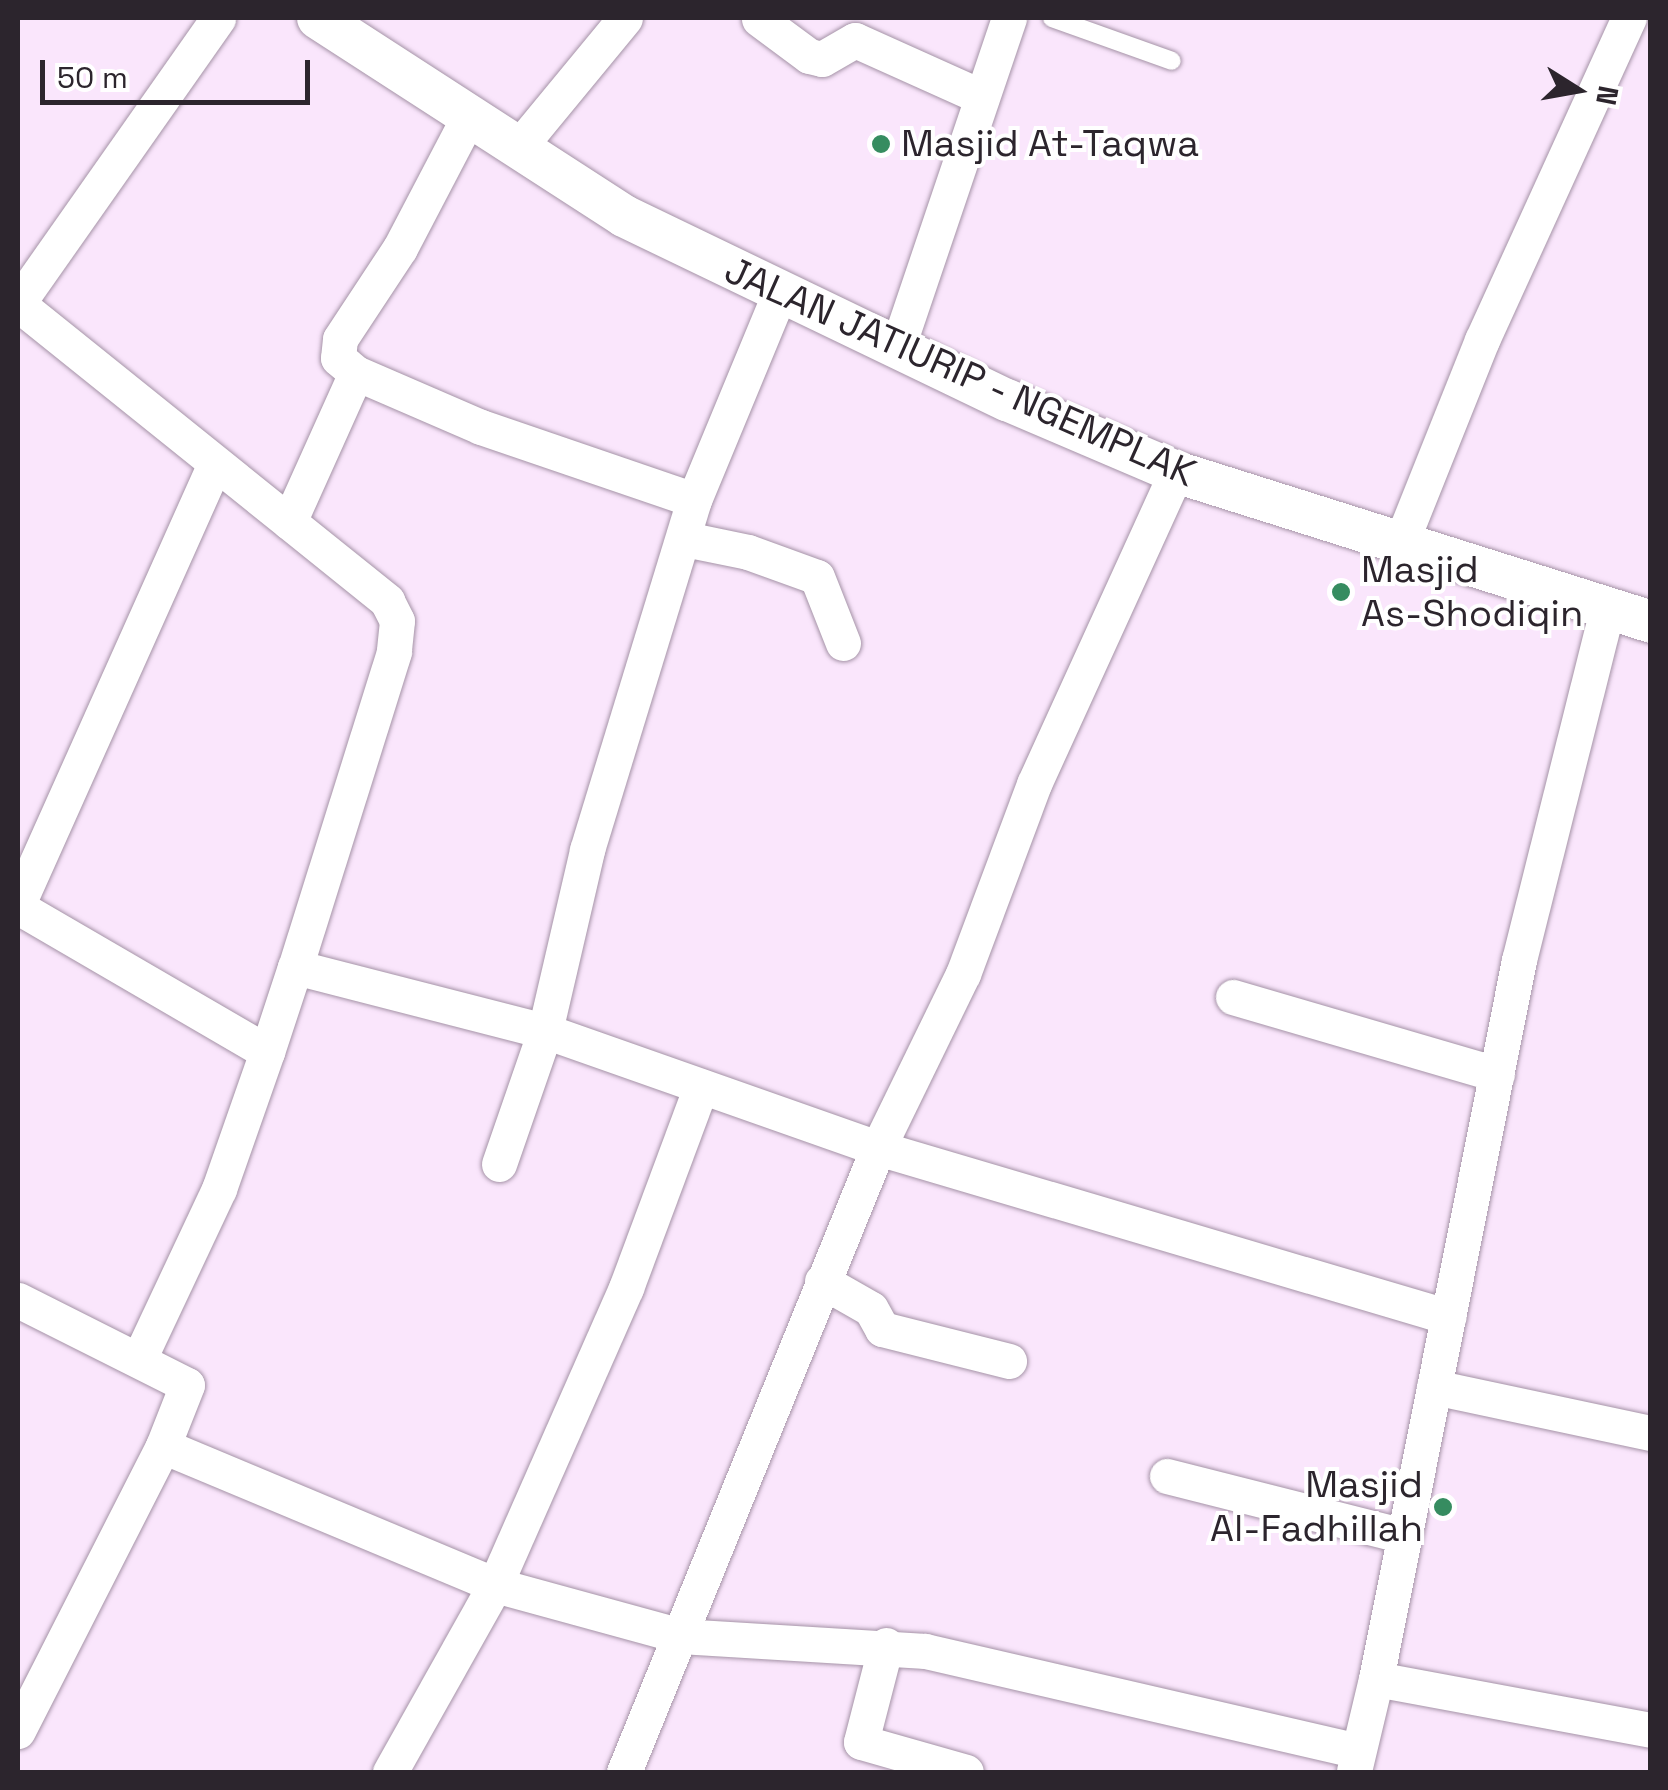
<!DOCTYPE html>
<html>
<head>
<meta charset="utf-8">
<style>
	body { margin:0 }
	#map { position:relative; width:1668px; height:1790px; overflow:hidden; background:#fae6fc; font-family:"Space Grotesk",sans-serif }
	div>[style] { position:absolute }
	.roads { filter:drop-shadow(0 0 2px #a593a7) drop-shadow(0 0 2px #a593a7) }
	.service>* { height:18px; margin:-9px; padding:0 9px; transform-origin:9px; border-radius:9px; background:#fff }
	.minor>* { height:35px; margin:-17.5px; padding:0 17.5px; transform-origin:17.5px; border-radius:17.5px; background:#fff }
	.tertiary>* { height:42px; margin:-21px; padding:0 21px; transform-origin:21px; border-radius:21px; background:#fff }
	.dots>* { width:28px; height:28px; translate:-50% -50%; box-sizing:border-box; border:5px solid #fff; border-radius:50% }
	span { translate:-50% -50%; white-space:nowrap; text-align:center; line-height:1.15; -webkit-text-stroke:8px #fff; paint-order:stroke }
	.poi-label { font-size:38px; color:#2c252d }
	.left { translate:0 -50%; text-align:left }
	.right { translate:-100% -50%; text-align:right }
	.street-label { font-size:38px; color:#2c252d }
	.frame { position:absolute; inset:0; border:20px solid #2c252d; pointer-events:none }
	.north { position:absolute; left:1528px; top:40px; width:100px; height:100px; -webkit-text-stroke:8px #fff; paint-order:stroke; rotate:101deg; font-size:28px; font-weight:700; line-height:40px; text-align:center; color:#2c252d }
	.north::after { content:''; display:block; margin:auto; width:35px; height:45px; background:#2c252d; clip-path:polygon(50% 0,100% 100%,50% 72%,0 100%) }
	.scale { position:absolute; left:40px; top:60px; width:270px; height:45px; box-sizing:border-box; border:5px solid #2c252d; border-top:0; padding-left:12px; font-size:30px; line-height:35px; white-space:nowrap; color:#2c252d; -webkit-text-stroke:8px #fff; paint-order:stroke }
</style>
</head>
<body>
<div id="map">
	<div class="roads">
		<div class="service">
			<div style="left:1052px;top:18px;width:127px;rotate:19.7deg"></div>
		</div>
		<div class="minor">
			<div style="left:759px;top:19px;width:62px;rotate:36.5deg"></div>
			<div style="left:809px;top:56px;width:13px;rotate:13deg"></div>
			<div style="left:822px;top:59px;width:38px;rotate:-30deg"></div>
			<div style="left:855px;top:40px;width:139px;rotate:24.2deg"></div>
			<div style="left:469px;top:116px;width:149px;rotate:117.6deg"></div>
			<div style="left:400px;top:248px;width:109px;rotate:123.4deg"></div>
			<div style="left:340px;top:339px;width:19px;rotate:96deg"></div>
			<div style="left:338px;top:358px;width:23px;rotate:40deg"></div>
			<div style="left:356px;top:373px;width:136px;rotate:23.4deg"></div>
			<div style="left:481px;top:427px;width:225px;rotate:18.9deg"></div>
			<div style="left:518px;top:148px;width:168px;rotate:-50.5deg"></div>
			<div style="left:18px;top:303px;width:348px;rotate:-54.9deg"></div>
			<div style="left:18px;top:304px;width:474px;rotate:38.8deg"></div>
			<div style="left:387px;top:601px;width:22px;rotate:63deg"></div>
			<div style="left:397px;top:621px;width:31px;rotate:96deg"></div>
			<div style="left:394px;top:652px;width:330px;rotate:107.4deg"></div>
			<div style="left:295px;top:967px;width:258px;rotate:14.4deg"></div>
			<div style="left:545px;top:1031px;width:353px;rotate:19.4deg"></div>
			<div style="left:878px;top:1148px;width:595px;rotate:16.49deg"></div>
			<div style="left:897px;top:349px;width:349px;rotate:-71.3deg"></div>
			<div style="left:289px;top:522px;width:163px;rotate:-65.8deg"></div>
			<div style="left:685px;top:539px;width:64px;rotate:11.7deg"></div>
			<div style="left:748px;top:552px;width:73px;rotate:19.9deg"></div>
			<div style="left:817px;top:577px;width:71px;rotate:68.5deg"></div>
			<div style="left:1400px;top:545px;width:221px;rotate:-68.2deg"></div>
			<div style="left:1482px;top:340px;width:354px;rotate:-65.5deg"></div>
			<div style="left:18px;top:904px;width:481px;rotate:-65.9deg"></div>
			<div style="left:18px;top:907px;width:288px;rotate:30.2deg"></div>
			<div style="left:267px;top:1052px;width:89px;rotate:-71.8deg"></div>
			<div style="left:1233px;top:997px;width:275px;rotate:16.3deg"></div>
			<div style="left:499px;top:1164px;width:141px;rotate:-70.9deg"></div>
			<div style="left:545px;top:1031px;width:186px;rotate:-76.9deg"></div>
			<div style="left:587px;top:850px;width:366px;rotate:-73deg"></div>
			<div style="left:694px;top:500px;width:222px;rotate:-67.5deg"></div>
			<div style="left:822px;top:1281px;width:56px;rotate:29.7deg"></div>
			<div style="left:871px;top:1309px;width:23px;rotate:61deg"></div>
			<div style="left:882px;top:1329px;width:131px;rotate:14.1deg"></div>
			<div style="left:18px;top:1300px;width:189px;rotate:26.7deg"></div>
			<div style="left:187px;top:1385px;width:66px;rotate:111.5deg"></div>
			<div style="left:163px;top:1446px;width:320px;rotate:117deg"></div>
			<div style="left:139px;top:1359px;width:188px;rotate:-64.8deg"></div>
			<div style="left:219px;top:1189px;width:145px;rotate:-70.7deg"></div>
			<div style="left:1434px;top:1387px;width:221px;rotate:12deg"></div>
			<div style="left:163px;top:1446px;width:360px;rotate:22.7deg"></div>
			<div style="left:495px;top:1585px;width:325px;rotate:-66.2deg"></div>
			<div style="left:626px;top:1288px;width:215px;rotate:-69.6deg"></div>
			<div style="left:1167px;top:1476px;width:244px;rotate:14.2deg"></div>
			<div style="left:886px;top:1645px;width:100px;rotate:104.5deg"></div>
			<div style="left:861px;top:1742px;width:109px;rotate:15.9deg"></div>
			<div style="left:1376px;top:1679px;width:733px;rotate:-78.75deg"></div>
			<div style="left:1519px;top:960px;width:365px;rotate:-75.9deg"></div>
			<div style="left:1354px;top:1771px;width:95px;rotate:-76.6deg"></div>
			<div style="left:1376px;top:1679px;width:279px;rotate:10.5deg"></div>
			<div style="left:390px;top:1772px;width:214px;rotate:-60.7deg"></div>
			<div style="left:495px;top:1585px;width:193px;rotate:15.3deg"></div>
			<div style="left:681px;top:1636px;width:244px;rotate:3.5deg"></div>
			<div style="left:925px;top:1651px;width:444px;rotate:13deg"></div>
			<div style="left:624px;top:1772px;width:674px;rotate:-67.85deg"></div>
			<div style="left:878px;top:1148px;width:194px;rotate:-64deg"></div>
			<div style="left:963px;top:974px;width:203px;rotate:-69.5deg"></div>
			<div style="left:1034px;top:784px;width:343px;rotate:-65.5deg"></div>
		</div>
		<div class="tertiary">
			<div style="left:318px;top:18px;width:364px;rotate:32.9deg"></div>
			<div style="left:624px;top:216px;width:425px;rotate:25.7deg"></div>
			<div style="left:1007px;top:400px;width:184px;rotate:23.1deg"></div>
			<div style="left:1176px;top:472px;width:497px;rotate:17.5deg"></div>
		</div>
	</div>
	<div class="dots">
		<div style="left:881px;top:144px;background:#368c60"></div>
		<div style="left:1341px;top:592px;background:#368c60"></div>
		<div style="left:1443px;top:1507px;background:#368c60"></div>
	</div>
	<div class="poi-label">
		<span class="left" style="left:901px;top:144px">Masjid At-Taqwa</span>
		<span class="left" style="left:1361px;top:592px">Masjid<br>As-Shodiqin</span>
		<span class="right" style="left:1423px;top:1507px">Masjid<br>Al-Fadhillah</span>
	</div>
	<div class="street-label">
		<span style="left:960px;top:372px;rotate:24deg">JALAN JATIURIP - NGEMPLAK</span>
	</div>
	<div class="frame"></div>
	<div class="north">N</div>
	<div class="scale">50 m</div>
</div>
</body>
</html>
